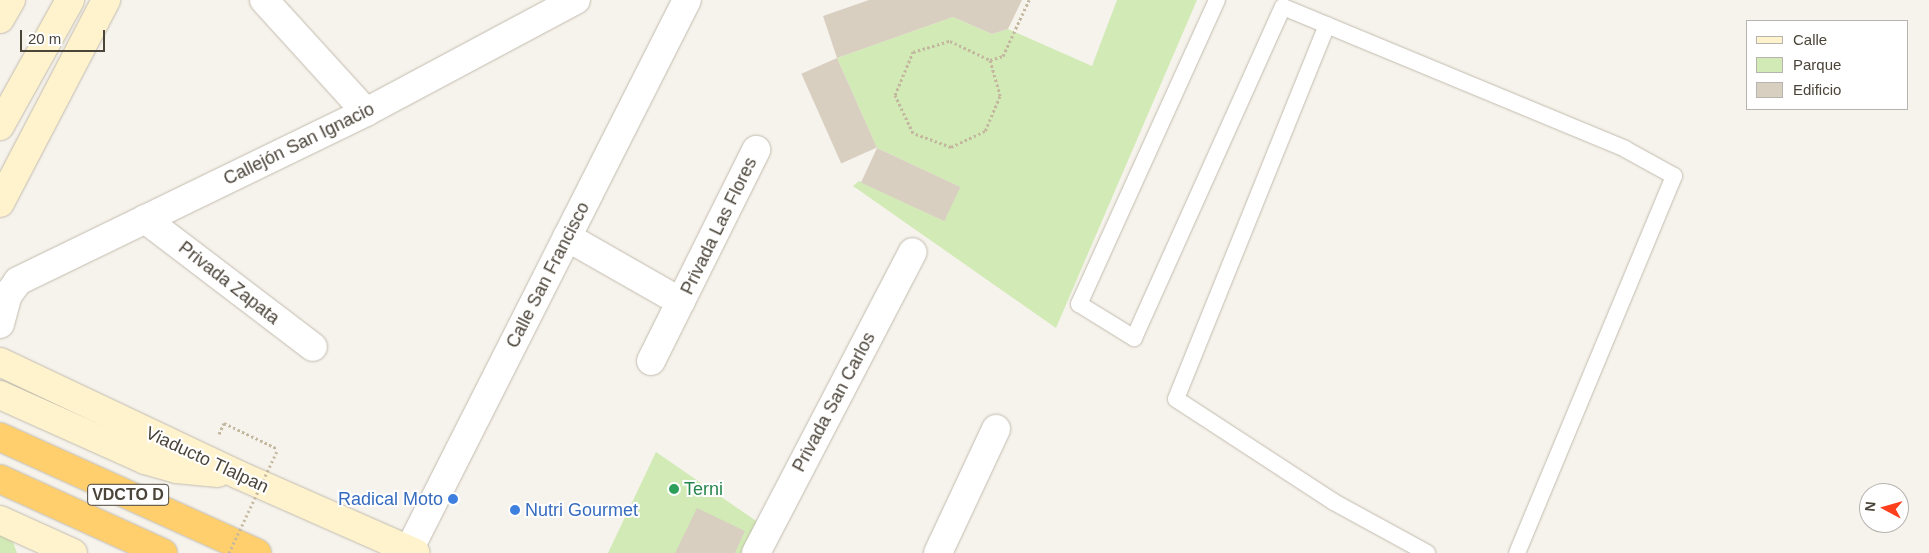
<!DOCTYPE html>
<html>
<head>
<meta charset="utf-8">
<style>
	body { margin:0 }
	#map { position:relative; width:1929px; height:553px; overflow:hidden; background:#f6f3ec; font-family:Arial,sans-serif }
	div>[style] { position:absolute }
	.green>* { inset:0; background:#d2eab5 }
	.building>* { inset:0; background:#d8cfc1; transform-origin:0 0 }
	.path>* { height:3px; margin-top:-1.5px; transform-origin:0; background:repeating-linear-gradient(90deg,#c4b79f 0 2.5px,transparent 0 5px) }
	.roads { filter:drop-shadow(0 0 1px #c2bbae) drop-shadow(0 0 1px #c2bbae) }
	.lane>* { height:16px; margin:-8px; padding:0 8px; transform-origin:8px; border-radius:8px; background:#fff }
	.street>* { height:28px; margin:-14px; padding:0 14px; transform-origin:14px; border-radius:14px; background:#fff }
	.secondary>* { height:28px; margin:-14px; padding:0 14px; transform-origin:14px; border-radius:14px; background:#fff3cd }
	.highway>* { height:28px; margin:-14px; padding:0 14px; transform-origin:14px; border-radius:14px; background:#ffcf6e }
	.path-bridge>* { height:3px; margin-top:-1.5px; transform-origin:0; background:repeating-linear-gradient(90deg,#c4b79f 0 2.5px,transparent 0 5px) }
	.dots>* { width:14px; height:14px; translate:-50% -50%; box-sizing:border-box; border:2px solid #fff; border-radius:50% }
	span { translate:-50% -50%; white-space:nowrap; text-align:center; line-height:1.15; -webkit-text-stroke:4px #fff; paint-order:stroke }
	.shield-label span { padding:1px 4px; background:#fff; border:1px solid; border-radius:4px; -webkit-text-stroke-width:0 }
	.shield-label { font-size:16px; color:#4b4439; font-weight:700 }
	.street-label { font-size:18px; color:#4b4439 }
	.leisure-label { font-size:18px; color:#27864d }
	.left { translate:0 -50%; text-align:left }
	.shop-label { font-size:18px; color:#366cbe }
	.right { translate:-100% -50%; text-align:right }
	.legend { position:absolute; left:1746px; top:20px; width:162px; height:90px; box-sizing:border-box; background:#fff; border:1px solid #b7b4b0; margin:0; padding:6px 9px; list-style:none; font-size:15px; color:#4b4439 }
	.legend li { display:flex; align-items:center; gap:10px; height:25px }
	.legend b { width:25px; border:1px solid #b7b4b0 }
	.north { position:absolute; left:1859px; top:483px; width:50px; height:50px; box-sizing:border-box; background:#fff; border:1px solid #b7b4b0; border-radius:50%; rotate:276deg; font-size:14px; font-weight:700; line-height:20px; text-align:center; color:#4b4439 }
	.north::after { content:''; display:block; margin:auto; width:18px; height:22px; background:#fc3f1d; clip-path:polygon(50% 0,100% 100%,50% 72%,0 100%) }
	.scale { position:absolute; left:20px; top:30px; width:85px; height:22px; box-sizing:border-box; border:2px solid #4b4439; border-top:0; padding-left:6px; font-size:15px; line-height:18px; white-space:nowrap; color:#4b4439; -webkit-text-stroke:4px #fff; paint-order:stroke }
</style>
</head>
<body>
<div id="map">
	<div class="green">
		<div style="clip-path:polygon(1117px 0,1197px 0,1056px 328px,853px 186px,859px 181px,944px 221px,960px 187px,877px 148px,837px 58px,953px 17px,992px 34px,1008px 29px,1092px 66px)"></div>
		<div style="clip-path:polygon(656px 452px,762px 525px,748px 553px,608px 553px)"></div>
		<div style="clip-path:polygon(0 534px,13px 542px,17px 553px,0 553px)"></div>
	</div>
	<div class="building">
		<div style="clip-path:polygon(869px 0,1022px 0,1008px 29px,992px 34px,953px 17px,837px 58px,823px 16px)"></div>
		<div style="left:837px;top:58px;width:98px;height:39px;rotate:66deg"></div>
		<div style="left:877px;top:148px;width:92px;height:38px;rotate:25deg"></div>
		<div style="clip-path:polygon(697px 508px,745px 531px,735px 553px,675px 553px)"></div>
	</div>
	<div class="path">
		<div style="left:950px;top:41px;width:44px;rotate:25.4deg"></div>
		<div style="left:990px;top:60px;width:37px;rotate:74deg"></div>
		<div style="left:1000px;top:96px;width:38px;rotate:113deg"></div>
		<div style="left:985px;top:131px;width:38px;rotate:155deg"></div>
		<div style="left:951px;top:147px;width:40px;rotate:-159.8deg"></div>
		<div style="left:913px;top:133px;width:42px;rotate:-115.3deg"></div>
		<div style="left:895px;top:95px;width:47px;rotate:-67.3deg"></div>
		<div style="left:913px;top:52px;width:39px;rotate:-17deg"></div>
		<div style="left:990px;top:60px;width:14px;rotate:-17deg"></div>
		<div style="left:1003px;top:56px;width:62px;rotate:-65.1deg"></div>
		<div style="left:219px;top:434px;width:12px;rotate:-66deg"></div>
		<div style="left:224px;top:423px;width:60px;rotate:25.7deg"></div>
	</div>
	<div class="roads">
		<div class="lane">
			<div style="left:1217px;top:0;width:334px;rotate:114.4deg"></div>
			<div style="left:1079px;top:304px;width:65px;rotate:31.7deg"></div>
			<div style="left:1134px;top:338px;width:363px;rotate:-65.8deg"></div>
			<div style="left:1283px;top:7px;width:370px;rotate:22.5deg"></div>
			<div style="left:1625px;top:149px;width:56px;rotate:28.9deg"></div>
			<div style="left:1674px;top:176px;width:408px;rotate:112.6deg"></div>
			<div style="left:1327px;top:25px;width:403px;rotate:112deg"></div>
			<div style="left:1176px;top:399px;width:189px;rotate:33.1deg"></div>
			<div style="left:1334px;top:502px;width:106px;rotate:28.7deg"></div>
		</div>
		<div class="street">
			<div style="left:264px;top:0;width:151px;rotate:47.7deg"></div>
			<div style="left:145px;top:219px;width:211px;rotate:37.3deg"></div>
			<div style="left:567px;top:237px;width:131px;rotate:29.7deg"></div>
			<div style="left:0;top:324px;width:30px;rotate:-75deg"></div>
			<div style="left:8px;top:295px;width:17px;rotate:-54deg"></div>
			<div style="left:18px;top:281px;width:387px;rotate:-25.9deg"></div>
			<div style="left:366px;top:112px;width:238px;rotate:-28.1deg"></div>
			<div style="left:651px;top:361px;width:236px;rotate:-63.5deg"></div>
			<div style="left:409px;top:550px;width:616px;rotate:-63.19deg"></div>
			<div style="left:756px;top:553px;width:339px;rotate:-62.5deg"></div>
			<div style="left:938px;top:553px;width:137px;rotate:-64.9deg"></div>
		</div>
		<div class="secondary">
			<div style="left:0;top:19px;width:22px;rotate:-60deg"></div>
			<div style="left:0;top:126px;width:144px;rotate:-60.9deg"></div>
			<div style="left:0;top:203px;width:229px;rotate:-62.4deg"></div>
			<div style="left:0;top:362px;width:264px;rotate:25.3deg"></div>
			<div style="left:239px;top:475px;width:193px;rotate:23.8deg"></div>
			<div style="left:0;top:395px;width:159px;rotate:24.1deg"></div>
			<div style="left:145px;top:460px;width:33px;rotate:16deg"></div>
			<div style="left:177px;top:469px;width:41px;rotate:5.6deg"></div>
			<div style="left:0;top:520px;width:80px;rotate:24.3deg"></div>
		</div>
		<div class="highway">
			<div style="left:0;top:437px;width:282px;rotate:24.3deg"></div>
			<div style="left:0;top:479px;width:179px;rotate:24.4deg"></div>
		</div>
	</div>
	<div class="path-bridge">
		<div style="left:229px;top:553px;width:115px;rotate:-64.8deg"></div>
	</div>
	<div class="dots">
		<div style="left:674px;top:489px;background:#2e9e5b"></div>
		<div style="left:453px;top:499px;background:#3f7fe0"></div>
		<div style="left:515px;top:510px;background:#3f7fe0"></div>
	</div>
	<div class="shield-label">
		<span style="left:128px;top:495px">VDCTO D</span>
	</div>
	<div class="street-label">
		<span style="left:299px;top:144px;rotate:-26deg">Callejón San Ignacio</span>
		<span style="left:719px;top:226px;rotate:-64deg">Privada Las Flores</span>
		<span style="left:548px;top:275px;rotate:-63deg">Calle San Francisco</span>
		<span style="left:229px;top:283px;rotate:38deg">Privada Zapata</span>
		<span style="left:834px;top:402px;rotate:-62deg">Privada San Carlos</span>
		<span style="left:207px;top:460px;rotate:25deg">Viaducto Tlalpan</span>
	</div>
	<div class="leisure-label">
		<span class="left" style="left:684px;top:489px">Terni</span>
	</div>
	<div class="shop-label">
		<span class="right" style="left:443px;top:499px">Radical Moto</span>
		<span class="left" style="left:525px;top:510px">Nutri Gourmet</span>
	</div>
	<ul class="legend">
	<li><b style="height:6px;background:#fff3cd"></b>Calle</li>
	<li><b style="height:14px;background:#d2eab5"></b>Parque</li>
	<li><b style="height:14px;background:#d8cfc1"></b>Edificio</li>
	</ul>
	<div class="north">N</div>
	<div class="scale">20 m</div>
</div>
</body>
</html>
